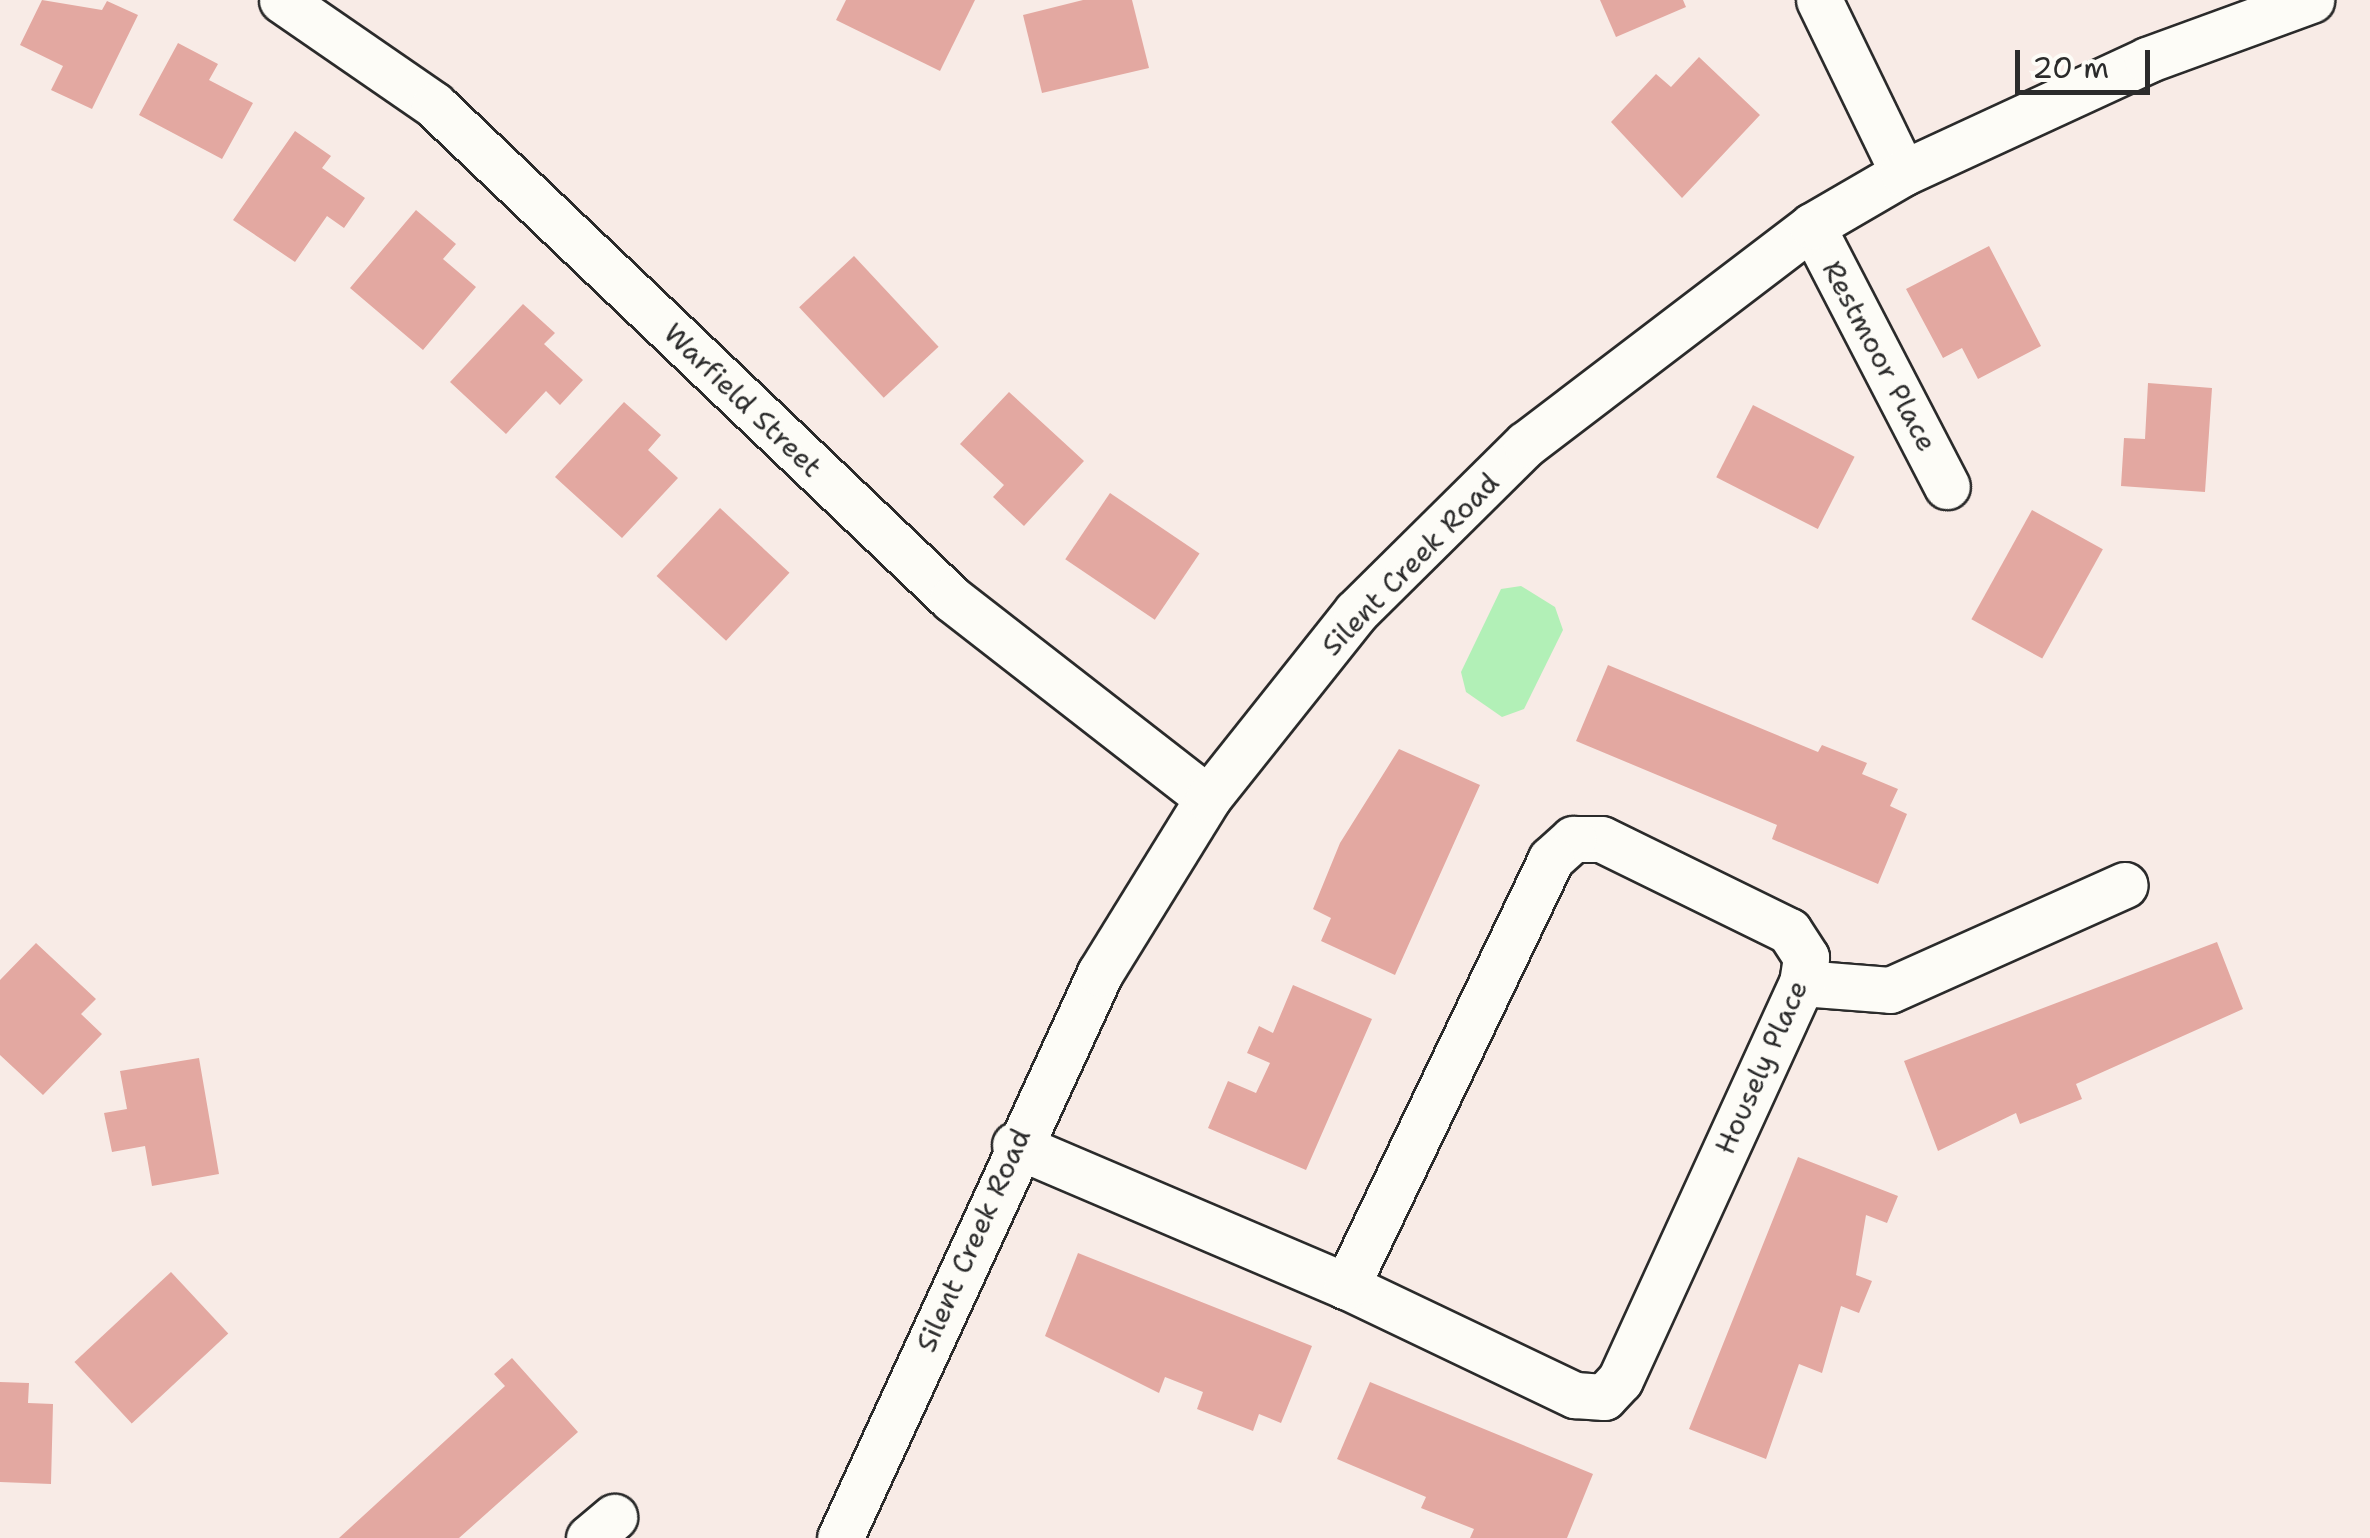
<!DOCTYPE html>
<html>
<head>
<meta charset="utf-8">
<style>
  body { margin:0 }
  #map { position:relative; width:2370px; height:1538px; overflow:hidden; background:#f8ebe6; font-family:"Shantell Sans",sans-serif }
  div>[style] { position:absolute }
  .green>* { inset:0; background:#b2f0b7 }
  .building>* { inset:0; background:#e3a8a1; transform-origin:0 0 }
  .roads { filter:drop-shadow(2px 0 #2b2b2b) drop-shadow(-2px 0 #2b2b2b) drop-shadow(0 2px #2b2b2b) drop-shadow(0 -2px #2b2b2b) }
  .minor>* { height:45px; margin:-22.5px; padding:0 22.5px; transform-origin:22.5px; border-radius:22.5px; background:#fdfcf7 }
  span { translate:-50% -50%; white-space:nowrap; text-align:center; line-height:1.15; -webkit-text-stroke:8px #fdfcf7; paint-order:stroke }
  .street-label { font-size:28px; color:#2b2b2b }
  .scale { position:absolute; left:2015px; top:50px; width:135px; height:45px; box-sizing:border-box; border:5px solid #2b2b2b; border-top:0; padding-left:12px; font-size:30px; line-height:35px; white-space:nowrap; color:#2b2b2b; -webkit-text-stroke:8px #fdfcf7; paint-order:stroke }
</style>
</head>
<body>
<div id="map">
  <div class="green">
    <i style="clip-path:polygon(1521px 586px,1555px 607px,1563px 630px,1524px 709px,1502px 717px,1466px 692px,1461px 672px,1501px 589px)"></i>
  </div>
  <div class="building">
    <i style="clip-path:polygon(42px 0,102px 10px,107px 1px,138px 15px,92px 109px,51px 90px,63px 66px,20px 45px)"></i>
    <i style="clip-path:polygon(846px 0,975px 0,940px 71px,836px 20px)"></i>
    <i style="clip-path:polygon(1083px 0,1132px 0,1149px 68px,1042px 93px,1023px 15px)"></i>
    <i style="clip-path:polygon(1600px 0,1683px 0,1686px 7px,1616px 37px)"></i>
    <i style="clip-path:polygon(178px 43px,218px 64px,209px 80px,253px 103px,222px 159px,139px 115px)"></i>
    <i style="clip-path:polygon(1699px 57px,1760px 115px,1682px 198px,1611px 122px,1656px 74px,1671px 87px)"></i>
    <i style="clip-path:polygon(295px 131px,331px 156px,322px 168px,365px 198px,344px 228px,327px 216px,295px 262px,233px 220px)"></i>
    <i style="clip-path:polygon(416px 210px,456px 244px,443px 259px,476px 287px,423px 350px,350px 288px)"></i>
    <i style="clip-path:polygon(1989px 246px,2041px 346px,1978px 379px,1962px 348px,1943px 358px,1906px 289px)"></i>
    <i style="left:854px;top:256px;width:124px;height:75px;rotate:47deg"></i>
    <i style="clip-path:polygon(523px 304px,555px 333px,544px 344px,583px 380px,560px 405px,546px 391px,506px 434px,450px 382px)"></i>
    <i style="clip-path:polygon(2148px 383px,2212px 388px,2205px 492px,2121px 486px,2124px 438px,2145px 439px)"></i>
    <i style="clip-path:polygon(1009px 392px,1084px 461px,1024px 526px,993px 497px,1004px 485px,960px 444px)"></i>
    <i style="clip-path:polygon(624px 402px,661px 435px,648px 450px,678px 478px,622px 538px,555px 477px)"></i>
    <i style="left:1753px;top:405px;width:114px;height:81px;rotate:27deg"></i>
    <i style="left:1110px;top:493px;width:108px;height:80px;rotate:34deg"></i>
    <i style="left:720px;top:508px;width:95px;height:93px;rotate:43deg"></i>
    <i style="left:2032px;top:510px;width:81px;height:125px;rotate:29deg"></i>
    <i style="clip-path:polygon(1608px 665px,1818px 752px,1822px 745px,1867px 763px,1862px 774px,1898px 789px,1890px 806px,1907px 814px,1878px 884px,1772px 839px,1777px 825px,1576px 741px)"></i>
    <i style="clip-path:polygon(1399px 749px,1480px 785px,1395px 975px,1321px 941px,1331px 918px,1313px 909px,1340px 843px)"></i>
    <i style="clip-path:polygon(2217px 942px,2243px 1009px,2076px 1084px,2082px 1099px,2020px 1124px,2016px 1113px,1938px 1151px,1904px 1061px)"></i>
    <i style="clip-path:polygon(36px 943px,96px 999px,81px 1014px,102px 1034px,43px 1095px,0 1055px,0 980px)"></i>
    <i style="clip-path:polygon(1293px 985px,1372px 1019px,1306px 1170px,1208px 1128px,1228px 1081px,1256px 1093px,1270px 1063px,1247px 1053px,1259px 1026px,1273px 1033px)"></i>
    <i style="clip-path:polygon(199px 1058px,219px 1174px,152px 1186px,145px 1146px,112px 1152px,104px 1113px,127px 1109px,120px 1071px)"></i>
    <i style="clip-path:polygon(1798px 1157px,1898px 1196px,1887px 1223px,1866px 1215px,1856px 1275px,1872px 1281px,1859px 1313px,1841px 1306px,1822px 1373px,1799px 1364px,1766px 1459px,1689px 1429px)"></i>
    <i style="clip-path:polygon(1078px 1253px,1312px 1346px,1281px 1423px,1259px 1414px,1253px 1431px,1197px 1409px,1203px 1392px,1165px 1377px,1159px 1393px,1045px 1336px)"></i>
    <i style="left:171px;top:1272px;width:84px;height:132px;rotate:47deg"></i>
    <i style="clip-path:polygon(512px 1358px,578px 1432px,459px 1538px,339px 1538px,505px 1386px,494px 1374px)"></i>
    <i style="clip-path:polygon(0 1382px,29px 1383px,28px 1403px,53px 1404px,51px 1484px,0 1482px)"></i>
    <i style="clip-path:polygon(1370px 1382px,1593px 1474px,1567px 1538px,1470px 1538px,1474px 1529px,1421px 1508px,1426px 1497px,1337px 1459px)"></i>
  </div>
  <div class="roads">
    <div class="minor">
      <i style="left:282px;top:0;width:185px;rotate:34.6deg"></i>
      <i style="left:434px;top:105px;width:716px;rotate:43.64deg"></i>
      <i style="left:952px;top:599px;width:324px;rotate:37.9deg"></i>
      <i style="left:1819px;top:0;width:192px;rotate:64.1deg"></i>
      <i style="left:1812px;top:226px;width:293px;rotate:62.6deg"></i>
      <i style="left:1802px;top:983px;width:88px;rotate:4.5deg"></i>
      <i style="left:1890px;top:990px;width:257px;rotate:-24.1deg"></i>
      <i style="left:1015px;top:1145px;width:360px;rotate:23.1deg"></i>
      <i style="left:1346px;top:1286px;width:254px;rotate:25.5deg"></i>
      <i style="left:1575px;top:1395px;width:29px;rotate:4deg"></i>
      <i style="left:1604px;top:1397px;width:23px;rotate:-47deg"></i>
      <i style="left:1620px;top:1380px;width:437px;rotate:-65.4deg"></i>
      <i style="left:1802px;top:983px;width:26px;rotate:-81deg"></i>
      <i style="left:1806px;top:957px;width:31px;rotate:-123deg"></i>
      <i style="left:1789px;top:931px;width:209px;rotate:-153.9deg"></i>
      <i style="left:1601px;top:839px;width:28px;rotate:180deg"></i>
      <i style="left:1573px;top:839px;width:30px;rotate:138deg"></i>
      <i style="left:1551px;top:859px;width:474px;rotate:115.6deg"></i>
      <i style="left:589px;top:1538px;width:33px;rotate:-40deg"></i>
      <i style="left:840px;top:1538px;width:622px;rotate:-65.29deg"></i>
      <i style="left:1100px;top:973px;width:206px;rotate:-58.3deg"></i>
      <i style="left:1208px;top:798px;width:238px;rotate:-51.5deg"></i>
      <i style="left:1356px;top:612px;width:239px;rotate:-44.7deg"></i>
      <i style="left:1526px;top:444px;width:360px;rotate:-37.3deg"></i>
      <i style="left:1812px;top:226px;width:105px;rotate:-30.2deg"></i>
      <i style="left:1903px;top:173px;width:269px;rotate:-24.8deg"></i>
      <i style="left:2147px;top:60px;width:175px;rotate:-20.1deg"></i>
    </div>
  </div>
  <div class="street-label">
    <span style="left:1880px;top:356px;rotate:62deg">Restmoor Place</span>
    <span style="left:743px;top:400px;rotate:44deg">Warfield Street</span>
    <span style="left:1410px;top:564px;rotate:-46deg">Silent Creek Road</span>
    <span style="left:1761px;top:1067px;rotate:-66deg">Housely Place</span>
    <span style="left:973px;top:1240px;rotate:-66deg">Silent Creek Road</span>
  </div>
  <div class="scale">20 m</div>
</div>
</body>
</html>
